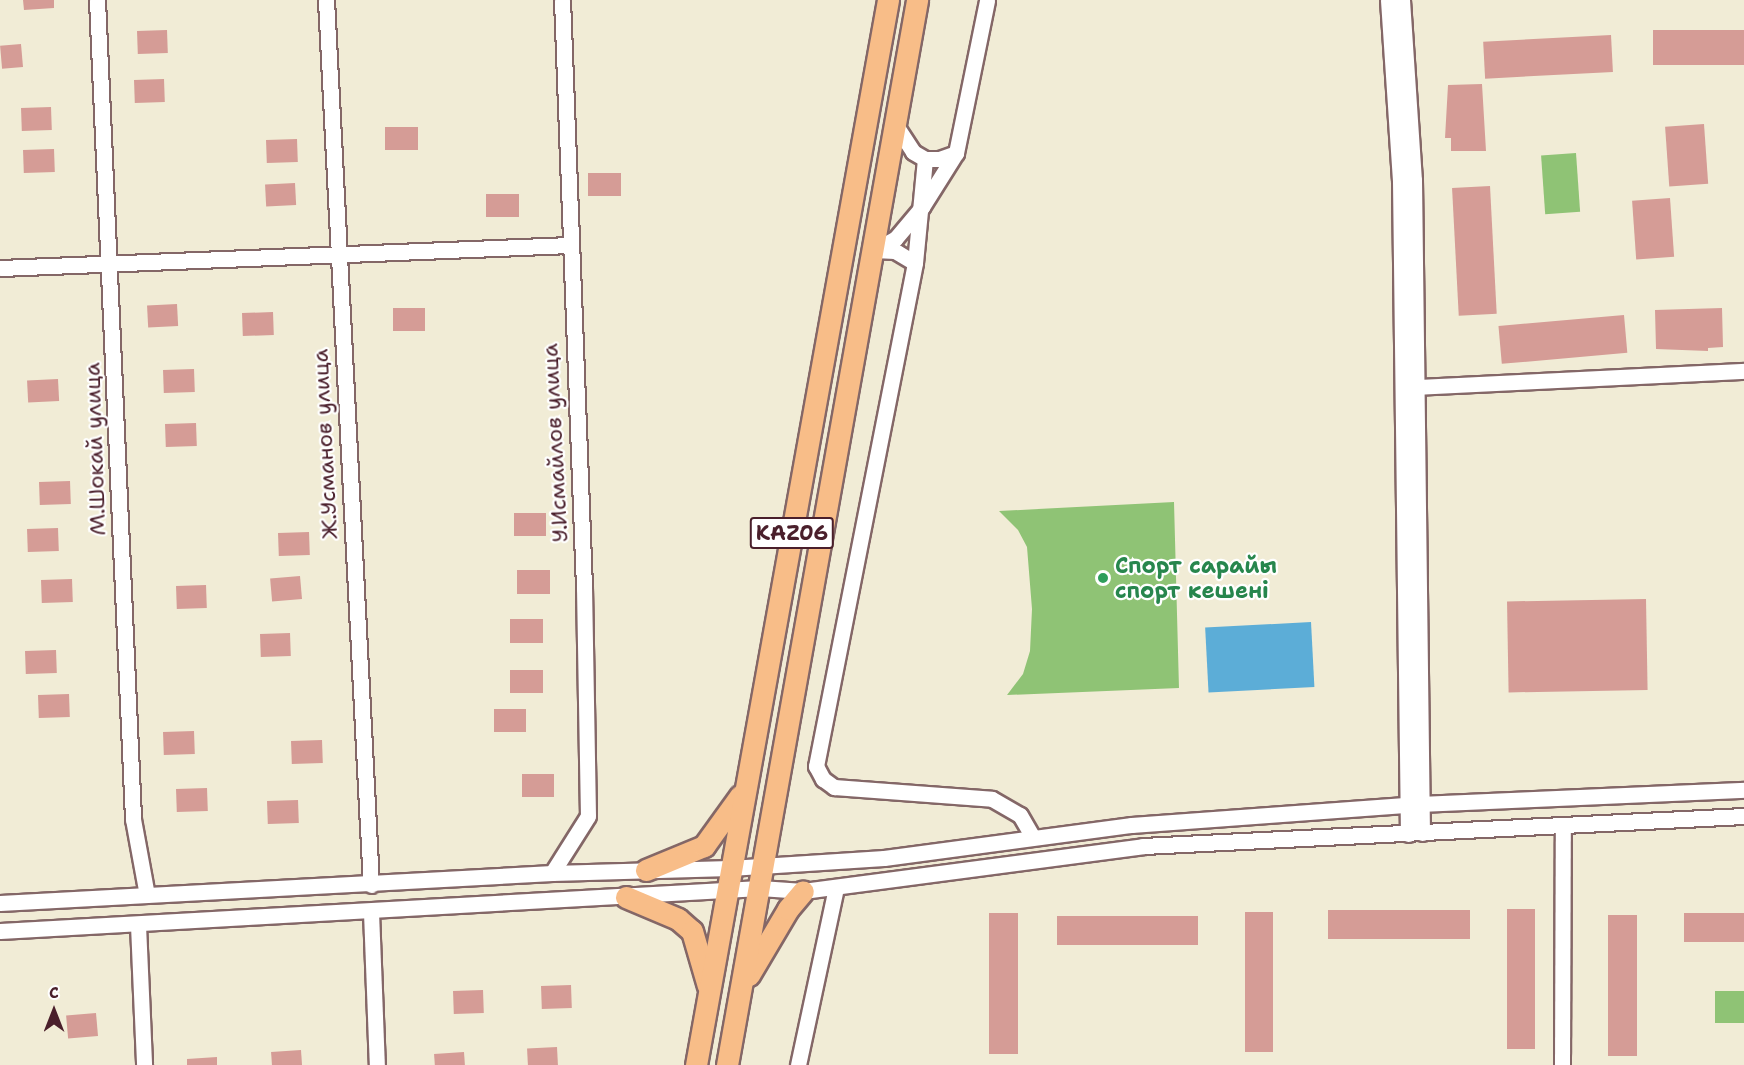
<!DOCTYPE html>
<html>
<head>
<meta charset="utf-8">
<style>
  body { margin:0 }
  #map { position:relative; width:1744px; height:1065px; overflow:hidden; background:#f1ecd6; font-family:"Shantell Sans",sans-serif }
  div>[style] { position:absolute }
  .green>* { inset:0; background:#8fc375; transform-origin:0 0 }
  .water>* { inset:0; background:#5cadd7; transform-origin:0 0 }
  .building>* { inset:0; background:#d59c96; transform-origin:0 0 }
  .roads { filter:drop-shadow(2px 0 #846767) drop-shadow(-2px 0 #846767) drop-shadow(0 2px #846767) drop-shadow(0 -2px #846767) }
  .minor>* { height:15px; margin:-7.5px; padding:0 7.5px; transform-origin:7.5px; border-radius:7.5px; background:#fff }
  .highway>* { height:21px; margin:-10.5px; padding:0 10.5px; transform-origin:10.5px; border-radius:10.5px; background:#f8bd88 }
  .dots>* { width:16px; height:16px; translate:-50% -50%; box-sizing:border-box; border:3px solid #fff; border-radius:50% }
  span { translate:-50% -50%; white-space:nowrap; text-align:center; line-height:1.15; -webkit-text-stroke:4.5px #fff; paint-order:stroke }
  .shield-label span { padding:2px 4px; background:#fff; border:2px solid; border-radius:4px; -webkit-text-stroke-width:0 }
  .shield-label { font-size:21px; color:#4a1f2b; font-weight:700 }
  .street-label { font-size:22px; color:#4a1f2b }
  .leisure-label { font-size:22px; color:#27864d; font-weight:700 }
  .left { translate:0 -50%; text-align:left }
  .north { position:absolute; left:24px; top:981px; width:60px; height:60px; -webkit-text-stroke:4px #fff; paint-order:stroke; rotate:0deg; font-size:16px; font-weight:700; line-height:24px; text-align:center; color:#4a1f2b }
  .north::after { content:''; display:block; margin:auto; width:21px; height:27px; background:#4a1f2b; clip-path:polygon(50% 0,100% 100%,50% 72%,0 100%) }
</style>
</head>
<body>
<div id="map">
  <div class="green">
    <i style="left:1576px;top:153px;width:59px;height:35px;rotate:86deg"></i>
    <i style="clip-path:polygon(1174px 502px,1179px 688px,1007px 695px,1023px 674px,1030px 651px,1032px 609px,1027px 547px,1018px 530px,999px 511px)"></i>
    <i style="left:1744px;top:991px;width:32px;height:29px;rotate:90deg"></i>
  </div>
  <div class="water">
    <i style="left:1311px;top:622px;width:65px;height:106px;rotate:87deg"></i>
  </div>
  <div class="building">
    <i style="clip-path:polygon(23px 0,54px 0,54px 8px,24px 10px)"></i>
    <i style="left:167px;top:30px;width:23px;height:30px;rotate:88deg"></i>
    <i style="left:1744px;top:30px;width:35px;height:91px;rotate:90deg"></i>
    <i style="left:1611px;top:35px;width:37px;height:128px;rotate:87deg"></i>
    <i style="left:21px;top:44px;width:23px;height:21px;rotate:85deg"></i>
    <i style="left:164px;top:79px;width:23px;height:30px;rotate:88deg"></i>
    <i style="clip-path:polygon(1482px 84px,1486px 151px,1451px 151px,1451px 138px,1445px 138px,1448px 85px)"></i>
    <i style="left:51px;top:107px;width:23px;height:30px;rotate:88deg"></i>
    <i style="left:1704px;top:124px;width:60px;height:39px;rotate:86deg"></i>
    <i style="left:385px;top:127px;width:33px;height:23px"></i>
    <i style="left:297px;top:139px;width:23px;height:31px;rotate:88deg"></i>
    <i style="left:54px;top:149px;width:23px;height:31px;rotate:88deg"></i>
    <i style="left:588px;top:173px;width:33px;height:23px"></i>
    <i style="left:295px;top:183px;width:22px;height:30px;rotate:87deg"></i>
    <i style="left:1490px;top:186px;width:128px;height:38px;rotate:87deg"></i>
    <i style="left:486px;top:194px;width:33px;height:23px"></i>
    <i style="left:1670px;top:198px;width:59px;height:38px;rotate:86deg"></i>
    <i style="left:177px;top:304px;width:22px;height:30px;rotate:87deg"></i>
    <i style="left:393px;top:308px;width:32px;height:23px"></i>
    <i style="clip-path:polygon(1722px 308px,1723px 347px,1708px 348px,1708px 351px,1656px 349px,1655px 310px)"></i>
    <i style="left:273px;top:312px;width:23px;height:31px;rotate:88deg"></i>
    <i style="left:1624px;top:315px;width:38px;height:126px;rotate:85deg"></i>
    <i style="left:194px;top:369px;width:23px;height:31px;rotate:88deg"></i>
    <i style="left:58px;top:379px;width:22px;height:31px;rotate:87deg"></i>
    <i style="left:196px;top:423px;width:23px;height:31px;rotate:88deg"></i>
    <i style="left:70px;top:481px;width:23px;height:31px;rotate:88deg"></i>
    <i style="left:514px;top:513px;width:32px;height:23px"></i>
    <i style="left:58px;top:528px;width:23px;height:31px;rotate:88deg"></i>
    <i style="left:309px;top:532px;width:23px;height:31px;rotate:88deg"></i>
    <i style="left:517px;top:570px;width:33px;height:24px"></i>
    <i style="left:300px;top:576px;width:23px;height:30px;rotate:85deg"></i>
    <i style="left:72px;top:579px;width:23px;height:31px;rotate:88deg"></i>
    <i style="left:206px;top:585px;width:23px;height:30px;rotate:88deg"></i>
    <i style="left:1646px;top:599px;width:91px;height:139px;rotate:89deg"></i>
    <i style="left:543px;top:619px;width:24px;height:33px;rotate:90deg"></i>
    <i style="left:290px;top:633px;width:23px;height:30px;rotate:88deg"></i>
    <i style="left:56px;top:650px;width:23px;height:31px;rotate:88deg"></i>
    <i style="left:510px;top:670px;width:33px;height:23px"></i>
    <i style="left:69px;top:694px;width:23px;height:31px;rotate:88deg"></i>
    <i style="left:494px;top:709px;width:32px;height:23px"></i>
    <i style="left:194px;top:731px;width:23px;height:31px;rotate:88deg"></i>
    <i style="left:322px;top:740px;width:23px;height:31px;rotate:88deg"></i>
    <i style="left:522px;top:774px;width:32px;height:23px"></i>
    <i style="left:207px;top:788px;width:23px;height:31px;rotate:88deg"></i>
    <i style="left:298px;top:800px;width:23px;height:31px;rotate:88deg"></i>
    <i style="left:1507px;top:909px;width:28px;height:140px"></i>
    <i style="left:1470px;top:910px;width:29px;height:142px;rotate:90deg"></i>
    <i style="left:1245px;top:912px;width:28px;height:140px"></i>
    <i style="left:989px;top:913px;width:29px;height:141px"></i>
    <i style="left:1744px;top:913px;width:29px;height:60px;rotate:90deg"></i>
    <i style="left:1608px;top:915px;width:29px;height:141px"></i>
    <i style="left:1057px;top:916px;width:141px;height:29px"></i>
    <i style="left:571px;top:985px;width:23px;height:30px;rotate:88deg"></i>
    <i style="left:483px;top:990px;width:23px;height:30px;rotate:88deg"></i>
    <i style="left:96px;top:1013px;width:23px;height:30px;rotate:85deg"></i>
    <i style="left:557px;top:1047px;width:18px;height:30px;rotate:87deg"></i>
    <i style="left:301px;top:1050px;width:15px;height:30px;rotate:86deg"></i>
    <i style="left:464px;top:1052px;width:13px;height:30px;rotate:86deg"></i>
    <i style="clip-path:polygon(217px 1057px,217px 1065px,187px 1065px,187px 1059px)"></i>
  </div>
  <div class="roads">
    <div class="minor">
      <i style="left:97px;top:0;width:820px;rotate:87.48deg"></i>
      <i style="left:133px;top:819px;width:77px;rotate:79.6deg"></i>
      <i style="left:326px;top:0;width:886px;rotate:87.09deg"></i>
      <i style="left:1388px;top:0;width:181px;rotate:86.2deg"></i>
      <i style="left:1400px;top:181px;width:653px;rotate:89.3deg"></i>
      <i style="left:1402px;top:0;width:180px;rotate:86.2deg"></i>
      <i style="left:1414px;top:180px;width:653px;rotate:89.3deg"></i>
      <i style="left:895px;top:124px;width:33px;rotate:57deg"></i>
      <i style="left:913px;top:152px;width:14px;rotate:30deg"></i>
      <i style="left:925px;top:159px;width:14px"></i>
      <i style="left:939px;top:159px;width:18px;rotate:-19deg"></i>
      <i style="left:925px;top:159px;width:104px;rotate:95.5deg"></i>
      <i style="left:915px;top:263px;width:513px;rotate:101.13deg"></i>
      <i style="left:816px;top:766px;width:15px;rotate:62deg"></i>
      <i style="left:823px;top:779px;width:14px;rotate:36deg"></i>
      <i style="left:834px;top:787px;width:158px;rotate:4.3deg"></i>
      <i style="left:992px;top:799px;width:32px;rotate:30deg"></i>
      <i style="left:1020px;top:815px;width:24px;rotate:60deg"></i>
      <i style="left:874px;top:250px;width:24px;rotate:-28deg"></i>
      <i style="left:895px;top:239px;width:42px;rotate:-49.8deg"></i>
      <i style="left:922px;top:207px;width:64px;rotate:-57.8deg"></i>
      <i style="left:956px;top:153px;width:156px;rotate:-78.5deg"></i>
      <i style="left:874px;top:250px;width:21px;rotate:3deg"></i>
      <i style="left:895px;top:251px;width:23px;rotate:31deg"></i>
      <i style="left:0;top:268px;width:569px;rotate:-2.31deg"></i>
      <i style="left:1416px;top:387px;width:328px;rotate:-2.8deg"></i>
      <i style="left:552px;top:873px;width:67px;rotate:-57.7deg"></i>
      <i style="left:588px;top:816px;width:228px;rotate:-91deg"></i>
      <i style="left:584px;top:588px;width:588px;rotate:-92.14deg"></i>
      <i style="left:0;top:903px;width:553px;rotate:-3.11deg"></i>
      <i style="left:552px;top:873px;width:178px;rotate:-1.6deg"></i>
      <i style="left:730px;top:868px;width:154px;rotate:-3.7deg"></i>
      <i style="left:884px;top:858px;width:250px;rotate:-7.6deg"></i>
      <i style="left:1132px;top:825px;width:290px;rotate:-4.2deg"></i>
      <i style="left:1421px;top:804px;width:323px;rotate:-2.5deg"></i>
      <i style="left:371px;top:912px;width:153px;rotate:87.8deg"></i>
      <i style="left:138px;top:925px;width:140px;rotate:87.5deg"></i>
      <i style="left:0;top:931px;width:761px;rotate:-3.24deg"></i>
      <i style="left:760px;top:888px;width:43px;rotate:4deg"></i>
      <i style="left:803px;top:891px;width:343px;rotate:-7.5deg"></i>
      <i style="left:1143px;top:846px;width:602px;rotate:-2.86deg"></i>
      <i style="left:798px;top:1065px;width:181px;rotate:-77.9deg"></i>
      <i style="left:1562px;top:1065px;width:238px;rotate:-89.8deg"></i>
    </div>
    <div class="highway">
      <i style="left:646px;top:870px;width:63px;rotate:-22.5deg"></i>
      <i style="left:704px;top:846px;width:62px;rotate:-54.2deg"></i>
      <i style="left:626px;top:897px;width:56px;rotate:22.9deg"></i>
      <i style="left:678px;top:919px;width:18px;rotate:41deg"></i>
      <i style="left:692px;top:931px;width:57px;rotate:73.8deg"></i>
      <i style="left:749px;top:975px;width:77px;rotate:-59.4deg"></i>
      <i style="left:788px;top:909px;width:23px;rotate:-50deg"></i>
      <i style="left:696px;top:1065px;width:1082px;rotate:-79.78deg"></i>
      <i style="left:727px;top:1065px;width:1082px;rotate:-79.88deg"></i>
    </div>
  </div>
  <div class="dots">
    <i style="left:1103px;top:578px;background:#2e9e5b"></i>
  </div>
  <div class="shield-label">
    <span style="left:792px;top:533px">KАZ06</span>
  </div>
  <div class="street-label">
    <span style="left:555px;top:443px;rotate:-93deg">У.Исмайлов улица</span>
    <span style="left:325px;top:444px;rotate:-93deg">Ж.Усманов улица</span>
    <span style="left:95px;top:449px;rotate:-92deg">М.Шокай улица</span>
  </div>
  <div class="leisure-label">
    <span class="left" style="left:1115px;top:578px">Спорт сарайы<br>спорт кешені</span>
  </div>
  <div class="north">С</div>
</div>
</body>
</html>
